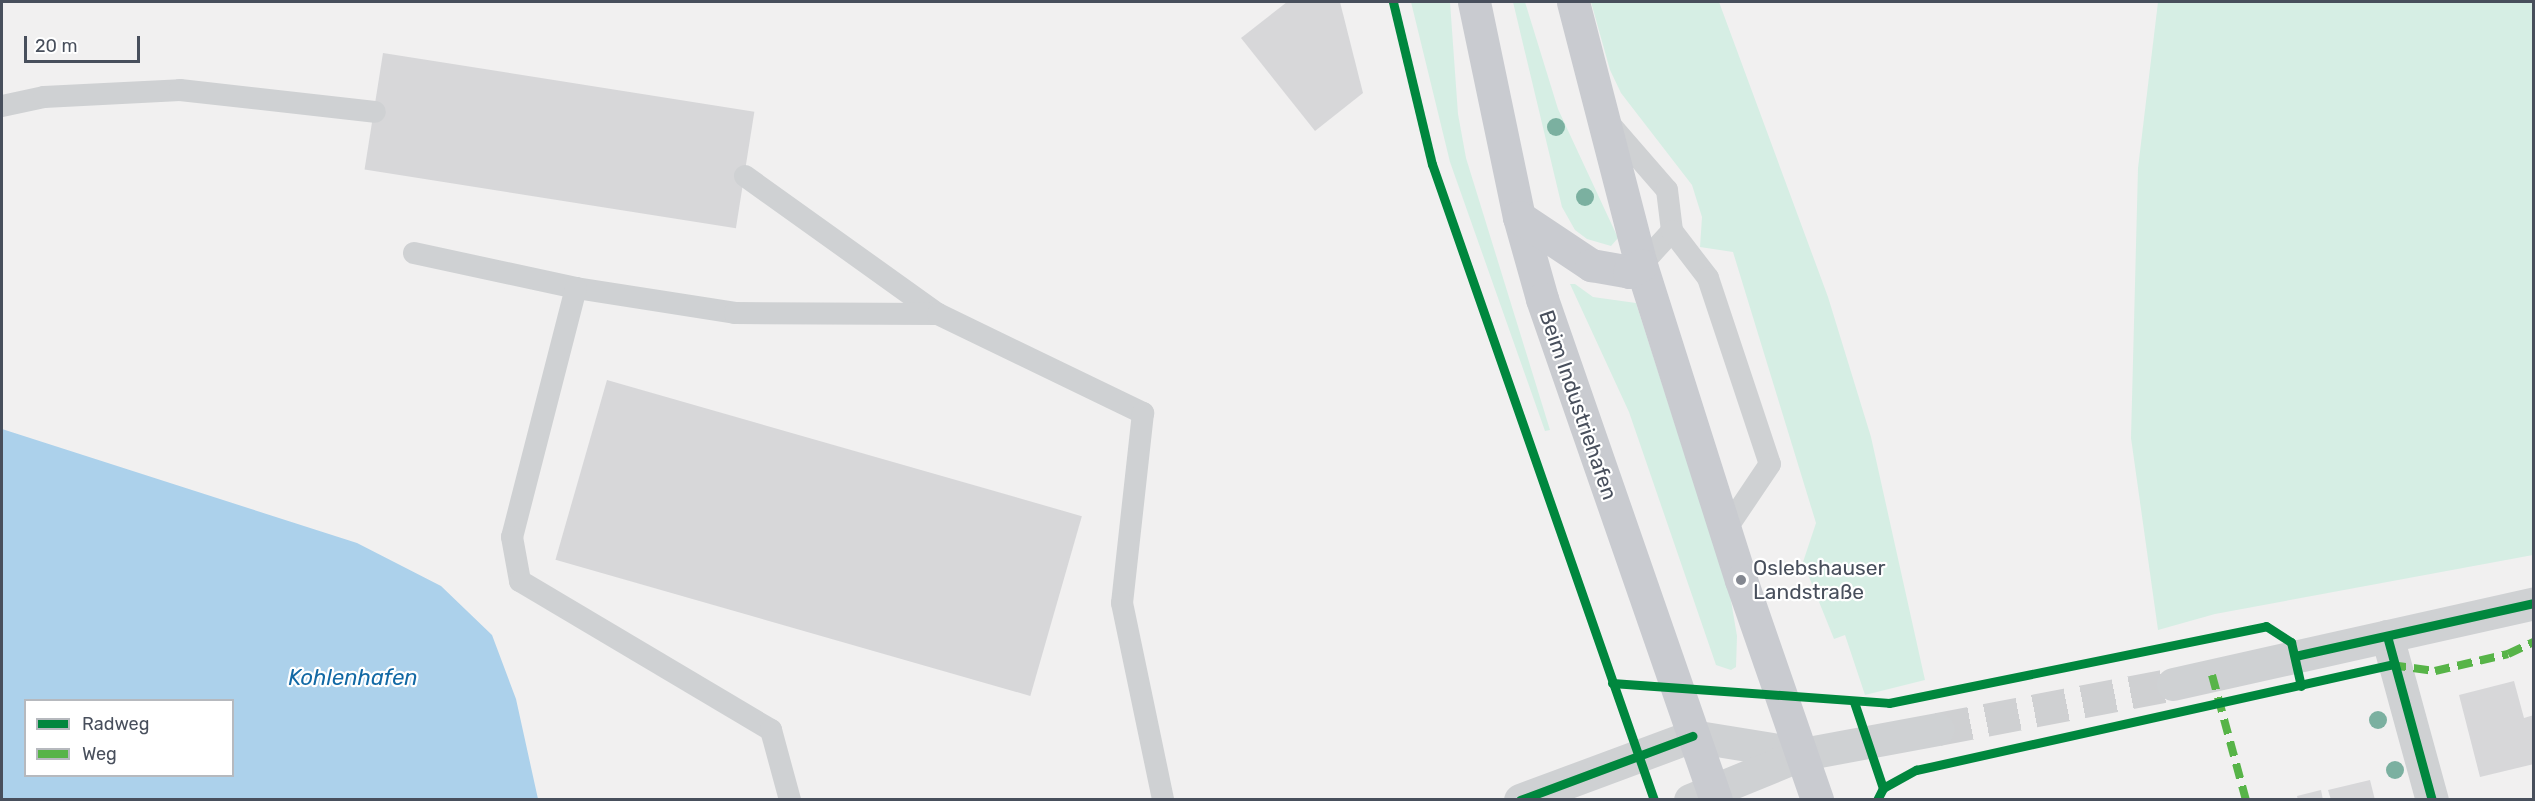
<!DOCTYPE html>
<html>
<head>
<meta charset="utf-8">
<style>
  body { margin:0 }
  #map { position:relative; width:2535px; height:801px; overflow:hidden; background:#f1f0f0; font-family:Rubik,sans-serif }
  div>[style] { position:absolute }
  .green>* { inset:0; background:#d6eee4 }
  .water>* { inset:0; background:#acd1eb }
  .building>* { inset:0; background:#d7d7d9; transform-origin:0 0 }
  .minor-tunnel>* { height:33px; margin-top:-16.5px; transform-origin:0; background:repeating-linear-gradient(90deg,#cfd0d2 0 33px,transparent 0 49px) }
  .service>* { height:22px; margin:-11px; padding:0 11px; transform-origin:11px; border-radius:11px; background:#cfd1d3 }
  .minor>* { height:33px; margin:-16.5px; padding:0 16.5px; transform-origin:16.5px; border-radius:16.5px; background:#cfd1d3 }
  .tertiary>* { height:33px; margin:-16.5px; padding:0 16.5px; transform-origin:16.5px; border-radius:16.5px; background:#cfd1d3 }
  .primary>* { height:33px; margin:-16.5px; padding:0 16.5px; transform-origin:16.5px; border-radius:16.5px; background:#c9cbd0 }
  .quiet>* { height:8px; margin-top:-4px; transform-origin:0; background:repeating-linear-gradient(90deg,#57b448 0 15px,transparent 0 23px) }
  .cycleway>* { height:9px; margin:-4.5px; padding:0 4.5px; transform-origin:4.5px; border-radius:4.5px; background:#00873e }
  .trees>* { width:18px; height:18px; margin:-9px; border-radius:50%; background:#7bb0a0 }
  .dots>* { width:16px; height:16px; translate:-50% -50%; box-sizing:border-box; border:3px solid #fff; border-radius:50% }
  span { translate:-50% -50%; white-space:nowrap; text-align:center; line-height:1.15; -webkit-text-stroke:4.5px #fff; paint-order:stroke }
  .street-label { font-size:21px; color:#484f5c }
  .poi-label { font-size:21px; color:#484f5c }
  .left { translate:0 -50%; text-align:left }
  .water-label { font-size:22px; color:#1269a5; font-style:italic }
  .frame { position:absolute; inset:0; border:3px solid #484f5c; pointer-events:none }
  .legend { position:absolute; left:24px; top:699px; width:210px; height:78px; box-sizing:border-box; background:#fff; border:2px solid #b6b9be; margin:0; padding:8px 10px; list-style:none; font-size:18px; color:#484f5c }
  .legend li { display:flex; align-items:center; gap:12px; height:30px }
  .legend b { width:30px; border:2px solid #b6b9be }
  .scale { position:absolute; left:24px; top:36px; width:116px; height:27px; box-sizing:border-box; border:3px solid #484f5c; border-top:0; padding-left:8px; font-size:18px; line-height:21px; white-space:nowrap; color:#484f5c; -webkit-text-stroke:4px #fff; paint-order:stroke }
</style>
</head>
<body>
<div id="map">
  <div class="green">
    <i style="clip-path:polygon(1411px 2px,1450px 2px,1458px 114px,1466px 158px,1550px 430px,1545px 431px,1450px 162px)"></i>
    <i style="clip-path:polygon(1513px 2px,1525px 2px,1558px 109px,1618px 238px,1611px 246px,1587px 239px,1575px 230px,1562px 207px)"></i>
    <i style="clip-path:polygon(1591px 2px,1719px 2px,1828px 297px,1871px 437px,1925px 680px,1865px 695px,1845px 635px,1834px 639px,1803px 562px,1816px 523px,1733px 252px,1700px 247px,1702px 217px,1692px 185px,1621px 93px,1610px 70px)"></i>
    <i style="clip-path:polygon(2158px 2px,2533px 2px,2533px 555px,2215px 614px,2158px 630px,2131px 438px,2138px 168px)"></i>
    <i style="clip-path:polygon(1570px 284px,1575px 284px,1593px 297px,1636px 303px,1730px 595px,1737px 636px,1736px 667px,1731px 670px,1716px 665px,1629px 412px)"></i>
  </div>
  <div class="water">
    <i style="clip-path:polygon(evenodd,2px 429px,357px 543px,441px 586px,492px 635px,516px 699px,538px 799px,2px 799px,2px 429px,26px 700px,232px 700px,232px 776px,26px 776px,26px 700px)"></i>
  </div>
  <div class="building">
    <i style="clip-path:polygon(1287px 2px,1340px 2px,1363px 93px,1315px 131px,1241px 38px)"></i>
    <i style="left:383px;top:53px;width:376px;height:118px;rotate:9deg"></i>
    <i style="left:607px;top:380px;width:494px;height:187px;rotate:16deg"></i>
    <i style="clip-path:polygon(2514px 681px,2524px 718px,2534px 715px,2534px 764px,2480px 777px,2459px 695px)"></i>
    <i style="clip-path:polygon(2370px 780px,2375px 800px,2331px 800px,2328px 790px)"></i>
    <i style="clip-path:polygon(2321px 790px,2323px 800px,2298px 800px,2297px 796px)"></i>
  </div>
  <div class="minor-tunnel">
    <i style="left:1938px;top:729px;width:239px;rotate:-10.8deg"></i>
  </div>
  <div class="service">
    <i style="left:2px;top:106px;width:43px;rotate:-12.1deg"></i>
    <i style="left:44px;top:97px;width:136px;rotate:-2.9deg"></i>
    <i style="left:180px;top:90px;width:196px;rotate:6.4deg"></i>
    <i style="left:1607px;top:121px;width:91px;rotate:49deg"></i>
    <i style="left:1667px;top:190px;width:41px;rotate:83deg"></i>
    <i style="left:1672px;top:231px;width:46px;rotate:132.4deg"></i>
    <i style="left:745px;top:176px;width:237px;rotate:35.6deg"></i>
    <i style="left:1672px;top:231px;width:59px;rotate:52.5deg"></i>
    <i style="left:1708px;top:278px;width:196px;rotate:71.6deg"></i>
    <i style="left:1770px;top:464px;width:81px;rotate:123.9deg"></i>
    <i style="left:414px;top:253px;width:166px;rotate:12.2deg"></i>
    <i style="left:576px;top:288px;width:161px;rotate:8.9deg"></i>
    <i style="left:735px;top:313px;width:203px;rotate:0.3deg"></i>
    <i style="left:938px;top:314px;width:228px;rotate:25.8deg"></i>
    <i style="left:1143px;top:413px;width:191px;rotate:96.3deg"></i>
    <i style="left:1122px;top:603px;width:201px;rotate:78.2deg"></i>
    <i style="left:576px;top:288px;width:257px;rotate:104.4deg"></i>
    <i style="left:512px;top:537px;width:45px;rotate:79.7deg"></i>
    <i style="left:520px;top:581px;width:292px;rotate:30.7deg"></i>
    <i style="left:771px;top:730px;width:73px;rotate:74.8deg"></i>
  </div>
  <div class="minor">
    <i style="left:2387px;top:636px;width:170px;rotate:74.7deg"></i>
    <i style="left:2173px;top:684px;width:370px;rotate:-12.6deg"></i>
    <i style="left:1803px;top:754px;width:137px;rotate:-10.5deg"></i>
  </div>
  <div class="tertiary">
    <i style="left:1520px;top:800px;width:184px;rotate:-20.4deg"></i>
    <i style="left:1692px;top:736px;width:112px;rotate:9.2deg"></i>
    <i style="left:1690px;top:800px;width:121px;rotate:-22.3deg"></i>
  </div>
  <div class="primary">
    <i style="left:1474px;top:2px;width:220px;rotate:78.2deg"></i>
    <i style="left:1519px;top:217px;width:85px;rotate:74.3deg"></i>
    <i style="left:1542px;top:299px;width:530px;rotate:70.85deg"></i>
    <i style="left:1573px;top:2px;width:272px;rotate:75.5deg"></i>
    <i style="left:1641px;top:265px;width:330px;rotate:72.4deg"></i>
    <i style="left:1741px;top:580px;width:233px;rotate:70.9deg"></i>
    <i style="left:1519px;top:217px;width:87px;rotate:33.7deg"></i>
    <i style="left:1591px;top:265px;width:39px;rotate:10deg"></i>
    <i style="left:1629px;top:272px;width:14px;rotate:-30deg"></i>
  </div>
  <div class="quiet">
    <i style="left:2391px;top:665px;width:44px;rotate:7.8deg"></i>
    <i style="left:2435px;top:671px;width:75px;rotate:-13.1deg"></i>
    <i style="left:2508px;top:654px;width:29px;rotate:-25deg"></i>
    <i style="left:2212px;top:675px;width:130px;rotate:74.8deg"></i>
  </div>
  <div class="cycleway">
    <i style="left:1393px;top:2px;width:167px;rotate:76.5deg"></i>
    <i style="left:1432px;top:164px;width:674px;rotate:70.76deg"></i>
    <i style="left:2387px;top:636px;width:170px;rotate:74.7deg"></i>
    <i style="left:2295px;top:656px;width:245px;rotate:-12.5deg"></i>
    <i style="left:1612px;top:683px;width:278px;rotate:4.1deg"></i>
    <i style="left:1889px;top:703px;width:385px;rotate:-11.5deg"></i>
    <i style="left:2266px;top:626px;width:30px;rotate:33deg"></i>
    <i style="left:2291px;top:642px;width:45px;rotate:77.2deg"></i>
    <i style="left:1854px;top:702px;width:91px;rotate:71.4deg"></i>
    <i style="left:1520px;top:800px;width:184px;rotate:-20.4deg"></i>
    <i style="left:1877px;top:800px;width:13px;rotate:-63deg"></i>
    <i style="left:1883px;top:788px;width:38px;rotate:-29deg"></i>
    <i style="left:1916px;top:770px;width:490px;rotate:-12.5deg"></i>
  </div>
  <div class="trees">
    <i style="left:1556px;top:127px"></i>
    <i style="left:1585px;top:197px"></i>
    <i style="left:2378px;top:720px"></i>
    <i style="left:2395px;top:770px"></i>
  </div>
  <div class="dots">
    <i style="left:1741px;top:580px;background:#838790"></i>
  </div>
  <div class="street-label">
    <span style="left:1578px;top:405px;rotate:71deg">Beim Industriehafen</span>
  </div>
  <div class="poi-label">
    <span class="left" style="left:1753px;top:580px">Oslebshauser<br>Landstraße</span>
  </div>
  <div class="water-label">
    <span style="left:353px;top:678px">Kohlenhafen</span>
  </div>
  <div class="frame"></div>
  <ul class="legend">
  <li><b style="height:8px;background:#00873e"></b>Radweg</li>
  <li><b style="height:8px;background:#57b448"></b>Weg</li>
  </ul>
  <div class="scale">20 m</div>
</div>
</body>
</html>
